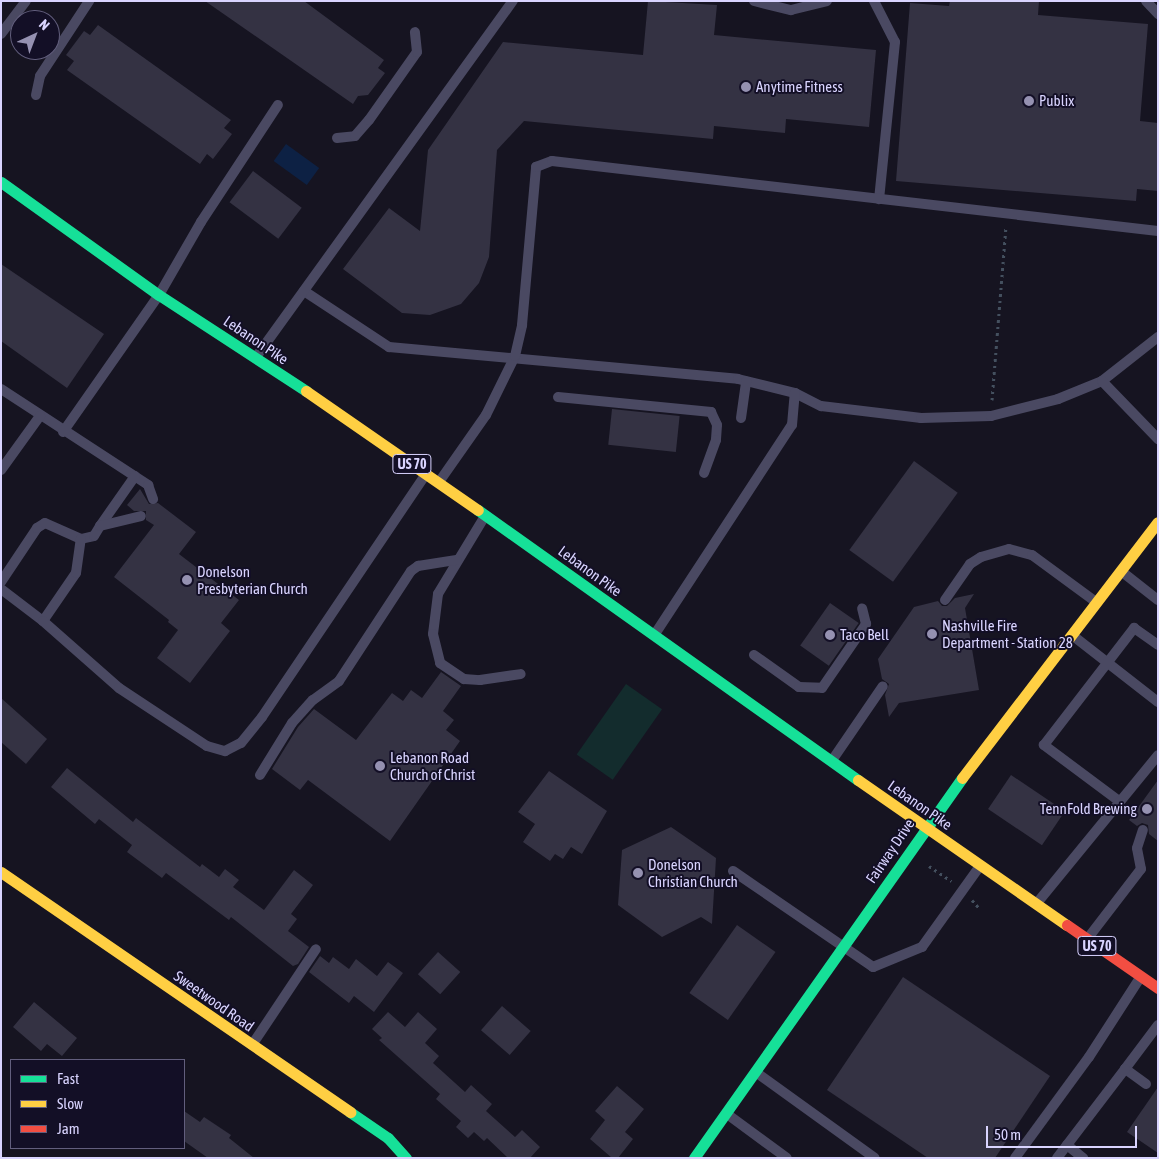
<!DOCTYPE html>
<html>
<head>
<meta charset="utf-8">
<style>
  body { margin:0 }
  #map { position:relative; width:1159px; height:1159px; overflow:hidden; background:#161421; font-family:"Asap Condensed",sans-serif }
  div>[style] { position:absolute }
  .green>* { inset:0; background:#132c2d; transform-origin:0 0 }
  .water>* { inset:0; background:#0d2144; transform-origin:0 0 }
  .building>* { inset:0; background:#343243; transform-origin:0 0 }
  .path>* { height:3px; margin-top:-1.5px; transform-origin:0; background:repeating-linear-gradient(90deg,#44505f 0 2.5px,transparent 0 6.5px) }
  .lane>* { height:10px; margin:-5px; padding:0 5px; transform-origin:5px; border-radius:5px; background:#4a4962 }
  .fast>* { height:11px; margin:-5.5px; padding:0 5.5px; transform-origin:5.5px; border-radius:5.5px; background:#16e098 }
  .slow>* { height:11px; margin:-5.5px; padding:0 5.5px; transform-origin:5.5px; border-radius:5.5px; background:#ffcf43 }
  .jam>* { height:11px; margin:-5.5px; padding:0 5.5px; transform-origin:5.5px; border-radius:5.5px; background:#f24e42 }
  .dots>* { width:14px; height:14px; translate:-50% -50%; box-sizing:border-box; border:2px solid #130f26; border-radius:50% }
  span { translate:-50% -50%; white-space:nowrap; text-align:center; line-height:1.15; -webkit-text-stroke:4px #130f26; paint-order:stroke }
  .shield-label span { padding:1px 4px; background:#130f26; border:1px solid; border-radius:4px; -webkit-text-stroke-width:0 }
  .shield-label { font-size:14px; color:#d9d4ff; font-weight:700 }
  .poi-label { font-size:15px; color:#d9d4ff }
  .left { translate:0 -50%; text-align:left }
  .right { translate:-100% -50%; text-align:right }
  .street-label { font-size:15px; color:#d9d4ff }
  .frame { position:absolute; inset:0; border:2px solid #d9d4ff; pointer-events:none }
  .legend { position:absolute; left:10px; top:1059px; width:175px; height:90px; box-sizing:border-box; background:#130f26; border:1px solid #625e7d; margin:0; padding:6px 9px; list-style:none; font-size:15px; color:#d9d4ff }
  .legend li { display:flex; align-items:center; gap:10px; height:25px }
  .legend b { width:25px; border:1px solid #625e7d }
  .north { position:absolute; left:10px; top:10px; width:50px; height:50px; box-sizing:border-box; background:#130f26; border:1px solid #625e7d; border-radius:50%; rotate:43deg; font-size:14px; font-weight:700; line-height:20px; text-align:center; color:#d9d4ff }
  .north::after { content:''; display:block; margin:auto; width:18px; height:22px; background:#9591b1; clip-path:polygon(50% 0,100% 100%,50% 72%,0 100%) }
  .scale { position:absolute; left:986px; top:1126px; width:151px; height:22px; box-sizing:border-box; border:2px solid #d9d4ff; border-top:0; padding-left:6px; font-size:15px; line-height:18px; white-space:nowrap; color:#d9d4ff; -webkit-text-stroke:4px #130f26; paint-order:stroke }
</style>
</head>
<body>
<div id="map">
  <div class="green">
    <i style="left:626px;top:684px;width:44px;height:86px;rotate:35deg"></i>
  </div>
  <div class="water">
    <i style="left:286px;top:144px;width:41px;height:21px;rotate:36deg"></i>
  </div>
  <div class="building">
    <i style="clip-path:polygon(205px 1px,304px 1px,384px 60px,378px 68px,385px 73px,368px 95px,358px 96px,353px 104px)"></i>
    <i style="clip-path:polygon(648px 1px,717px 5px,714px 35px,876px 50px,869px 127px,786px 119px,785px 133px,714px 126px,713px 139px,524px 121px,497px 150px,489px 257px,479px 283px,461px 304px,430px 315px,402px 313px,343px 269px,389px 208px,420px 231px,428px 150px,503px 42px,643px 55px)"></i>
    <i style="clip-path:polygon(950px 1px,1039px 1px,1038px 15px,1148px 24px,1140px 121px,1158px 123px,1158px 191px,1137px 189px,1136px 201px,896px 181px,910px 3px,949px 6px)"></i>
    <i style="clip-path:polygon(98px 25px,231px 120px,224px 128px,232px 134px,213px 159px,207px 154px,200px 164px,67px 70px,74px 61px,66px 55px,84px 31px,90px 35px)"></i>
    <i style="left:253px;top:171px;width:61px;height:39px;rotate:37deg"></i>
    <i style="clip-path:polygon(1px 264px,104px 334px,67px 388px,1px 341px)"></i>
    <i style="left:612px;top:409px;width:68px;height:36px;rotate:6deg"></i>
    <i style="left:914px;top:461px;width:54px;height:110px;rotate:36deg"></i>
    <i style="clip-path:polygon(140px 489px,149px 504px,158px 503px,196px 532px,179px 554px,239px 600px,221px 623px,230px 631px,190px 683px,157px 658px,178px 630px,168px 622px,169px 620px,114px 577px,154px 525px,146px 520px,146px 511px,134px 511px,127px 505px)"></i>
    <i style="clip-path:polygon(974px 594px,965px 608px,979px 690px,899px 703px,889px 717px,885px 695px,889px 684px,882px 679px,878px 659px,914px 607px,938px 601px,942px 606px,947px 606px,955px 598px)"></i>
    <i style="left:830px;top:603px;width:35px;height:52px;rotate:35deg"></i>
    <i style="clip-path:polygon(441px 672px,461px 686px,443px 711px,454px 720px,446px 730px,460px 741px,390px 841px,308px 780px,300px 790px,272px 769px,298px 727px,314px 709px,356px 740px,392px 693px,403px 701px,411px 690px,422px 698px)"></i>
    <i style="clip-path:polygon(1px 698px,47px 739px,26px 764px,1px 742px)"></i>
    <i style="clip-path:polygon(67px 768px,133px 822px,136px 818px,200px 867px,202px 864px,219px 877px,225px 869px,239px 880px,233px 887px,264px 910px,294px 870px,313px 885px,291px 914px,297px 919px,288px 931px,309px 947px,298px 964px,293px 966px,231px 917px,229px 920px,166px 873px,162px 878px,127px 852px,132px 845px,99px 819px,95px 824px,51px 787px)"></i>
    <i style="clip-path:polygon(549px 771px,607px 811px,582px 854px,571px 847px,563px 859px,555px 854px,550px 861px,523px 842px,535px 824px,518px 812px)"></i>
    <i style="left:1011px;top:775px;width:65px;height:41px;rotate:34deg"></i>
    <i style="clip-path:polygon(1158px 780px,1158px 841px,1149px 834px,1148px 825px,1142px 823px,1137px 826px,1129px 820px)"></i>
    <i style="clip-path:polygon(671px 827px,716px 858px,712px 924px,701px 917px,662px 937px,618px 905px,622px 850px)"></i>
    <i style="left:737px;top:925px;width:47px;height:83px;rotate:35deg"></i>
    <i style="left:438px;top:952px;width:30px;height:30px;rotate:42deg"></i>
    <i style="clip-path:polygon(320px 956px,329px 963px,333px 957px,349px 969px,356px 959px,377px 976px,388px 962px,403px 973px,374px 1012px,354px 996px,349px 1003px,309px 972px)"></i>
    <i style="clip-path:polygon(903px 977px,1050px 1076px,995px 1158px,928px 1158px,827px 1090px)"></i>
    <i style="clip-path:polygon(34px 1002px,77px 1038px,62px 1056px,47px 1044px,41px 1051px,13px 1027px)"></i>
    <i style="left:502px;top:1006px;width:38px;height:32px;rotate:41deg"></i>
    <i style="clip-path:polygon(388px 1012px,405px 1027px,418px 1012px,437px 1029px,425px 1043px,439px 1056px,433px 1063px,465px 1092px,471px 1085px,492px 1104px,486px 1111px,515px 1137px,522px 1130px,540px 1147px,530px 1158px,508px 1158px,487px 1138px,484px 1141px,474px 1132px,468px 1138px,456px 1127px,461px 1121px,436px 1099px,440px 1094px,379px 1040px,382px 1038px,372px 1029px)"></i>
    <i style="clip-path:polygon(617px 1086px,644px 1109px,625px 1132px,633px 1139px,618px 1158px,612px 1158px,590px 1139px,605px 1120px,595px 1111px)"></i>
    <i style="clip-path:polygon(1158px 1087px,1158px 1153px,1127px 1132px)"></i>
    <i style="clip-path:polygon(184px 1111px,200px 1122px,204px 1117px,231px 1135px,229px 1138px,254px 1158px,208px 1158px,184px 1141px)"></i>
  </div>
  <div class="path">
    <i style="left:992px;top:400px;width:174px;rotate:-85.4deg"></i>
    <i style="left:929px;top:866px;width:27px;rotate:34deg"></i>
    <i style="left:972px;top:900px;width:12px;rotate:48deg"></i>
  </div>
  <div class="lane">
    <i style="left:754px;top:1px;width:38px;rotate:14deg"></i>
    <i style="left:791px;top:10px;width:37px;rotate:-14deg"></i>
    <i style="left:874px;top:1px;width:46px;rotate:62.9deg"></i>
    <i style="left:895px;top:42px;width:158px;rotate:95.8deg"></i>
    <i style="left:1146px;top:1px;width:18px;rotate:47deg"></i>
    <i style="left:1px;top:34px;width:41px;rotate:-52.9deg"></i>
    <i style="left:36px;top:95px;width:19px;rotate:-78deg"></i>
    <i style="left:40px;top:76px;width:90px;rotate:-56.8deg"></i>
    <i style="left:337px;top:138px;width:18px;rotate:-6deg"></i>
    <i style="left:355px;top:136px;width:21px;rotate:-49deg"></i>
    <i style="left:369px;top:120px;width:83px;rotate:-54.8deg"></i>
    <i style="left:417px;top:52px;width:20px;rotate:-96deg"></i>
    <i style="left:304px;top:291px;width:102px;rotate:33.4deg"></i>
    <i style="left:389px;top:347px;width:350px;rotate:5.2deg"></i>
    <i style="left:738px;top:379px;width:59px;rotate:13.8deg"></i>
    <i style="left:795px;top:393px;width:29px;rotate:27deg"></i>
    <i style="left:821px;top:406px;width:101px;rotate:6.8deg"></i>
    <i style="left:921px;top:418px;width:70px;rotate:-1.6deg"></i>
    <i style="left:991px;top:416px;width:69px;rotate:-14.2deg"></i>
    <i style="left:1058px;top:399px;width:48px;rotate:-22.2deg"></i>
    <i style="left:1102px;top:381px;width:71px;rotate:-38.2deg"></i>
    <i style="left:256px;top:357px;width:439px;rotate:-54.2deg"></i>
    <i style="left:1102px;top:381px;width:81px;rotate:46deg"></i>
    <i style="left:1px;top:389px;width:176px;rotate:33.1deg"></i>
    <i style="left:148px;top:485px;width:15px;rotate:70deg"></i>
    <i style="left:558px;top:397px;width:154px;rotate:5.6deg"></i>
    <i style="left:711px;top:412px;width:14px;rotate:65deg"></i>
    <i style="left:717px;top:425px;width:15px;rotate:94deg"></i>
    <i style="left:716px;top:440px;width:35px;rotate:110deg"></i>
    <i style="left:741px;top:418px;width:37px;rotate:-82deg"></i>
    <i style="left:63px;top:432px;width:167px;rotate:-55deg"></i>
    <i style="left:159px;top:295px;width:84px;rotate:-60.1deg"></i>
    <i style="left:201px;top:222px;width:140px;rotate:-56.7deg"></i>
    <i style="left:1px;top:470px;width:67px;rotate:-54.2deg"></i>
    <i style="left:439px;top:482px;width:82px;rotate:-55deg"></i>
    <i style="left:486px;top:415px;width:66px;rotate:-63.8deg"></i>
    <i style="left:515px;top:356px;width:32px;rotate:-77deg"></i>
    <i style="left:522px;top:325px;width:159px;rotate:-84.9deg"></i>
    <i style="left:536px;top:167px;width:17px;rotate:-21deg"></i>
    <i style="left:552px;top:161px;width:610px;rotate:6.59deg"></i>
    <i style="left:485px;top:516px;width:91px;rotate:121.1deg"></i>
    <i style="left:438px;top:594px;width:40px;rotate:97.1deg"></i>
    <i style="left:433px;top:634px;width:30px;rotate:76deg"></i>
    <i style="left:440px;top:663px;width:29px;rotate:34deg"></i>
    <i style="left:464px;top:679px;width:16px;rotate:4deg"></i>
    <i style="left:480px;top:680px;width:41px;rotate:-8.3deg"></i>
    <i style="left:100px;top:526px;width:61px;rotate:-55deg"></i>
    <i style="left:1121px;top:571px;width:47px;rotate:38.1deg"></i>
    <i style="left:1px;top:582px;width:65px;rotate:-56.3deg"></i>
    <i style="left:37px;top:528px;width:9px;rotate:-32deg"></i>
    <i style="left:45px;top:523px;width:39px;rotate:24deg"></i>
    <i style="left:81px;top:539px;width:13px;rotate:-13deg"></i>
    <i style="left:94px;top:536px;width:12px;rotate:-59deg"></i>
    <i style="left:100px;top:526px;width:42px;rotate:-13.7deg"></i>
    <i style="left:1px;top:589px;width:53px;rotate:37.3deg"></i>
    <i style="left:43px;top:621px;width:58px;rotate:-55.5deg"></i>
    <i style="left:76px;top:573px;width:34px;rotate:-82deg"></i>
    <i style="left:945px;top:600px;width:44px;rotate:-55.2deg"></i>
    <i style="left:970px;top:564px;width:13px;rotate:-32deg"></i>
    <i style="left:981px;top:557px;width:29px;rotate:-16deg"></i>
    <i style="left:1009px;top:549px;width:24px;rotate:15deg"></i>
    <i style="left:1032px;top:555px;width:79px;rotate:36.3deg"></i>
    <i style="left:43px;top:621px;width:101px;rotate:41.4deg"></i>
    <i style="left:119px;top:688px;width:105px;rotate:33.4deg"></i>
    <i style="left:207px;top:746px;width:19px;rotate:16deg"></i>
    <i style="left:225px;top:751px;width:18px;rotate:-27deg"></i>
    <i style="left:241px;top:743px;width:33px;rotate:-51deg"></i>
    <i style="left:262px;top:717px;width:292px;rotate:-56deg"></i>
    <i style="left:655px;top:634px;width:250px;rotate:-56.8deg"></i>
    <i style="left:792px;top:425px;width:32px;rotate:-85deg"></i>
    <i style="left:1072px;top:635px;width:109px;rotate:37.9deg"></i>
    <i style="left:754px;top:655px;width:55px;rotate:35.4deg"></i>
    <i style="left:799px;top:687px;width:23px;rotate:2deg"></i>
    <i style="left:822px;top:688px;width:78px;rotate:-55.5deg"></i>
    <i style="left:866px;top:624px;width:16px;rotate:-104deg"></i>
    <i style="left:833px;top:759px;width:88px;rotate:-55.6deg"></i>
    <i style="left:260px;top:775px;width:61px;rotate:-58.4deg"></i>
    <i style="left:292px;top:723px;width:31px;rotate:-48deg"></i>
    <i style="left:313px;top:700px;width:32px;rotate:-36deg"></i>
    <i style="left:339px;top:681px;width:131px;rotate:-56.8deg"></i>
    <i style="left:411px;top:571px;width:9px;rotate:-36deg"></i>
    <i style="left:418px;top:566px;width:39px;rotate:-9deg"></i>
    <i style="left:1119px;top:801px;width:94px;rotate:-143.3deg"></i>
    <i style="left:1044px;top:745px;width:148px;rotate:-52.4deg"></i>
    <i style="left:1134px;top:628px;width:29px;rotate:35deg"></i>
    <i style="left:733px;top:871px;width:170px;rotate:34.4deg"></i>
    <i style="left:873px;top:967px;width:53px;rotate:-22.2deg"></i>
    <i style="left:922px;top:947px;width:100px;rotate:-54.4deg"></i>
    <i style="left:1037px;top:903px;width:191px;rotate:-50.7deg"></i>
    <i style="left:1088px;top:938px;width:87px;rotate:-52.5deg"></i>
    <i style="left:1141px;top:869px;width:21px;rotate:-101deg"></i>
    <i style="left:1137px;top:848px;width:19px;rotate:-72deg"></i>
    <i style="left:252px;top:1045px;width:115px;rotate:-56.3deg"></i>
    <i style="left:757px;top:1073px;width:145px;rotate:35.8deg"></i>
    <i style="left:1146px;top:1084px;width:26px;rotate:-144deg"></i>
    <i style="left:1125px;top:1069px;width:55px;rotate:-53.1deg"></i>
    <i style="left:727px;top:1114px;width:74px;rotate:36.3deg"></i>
    <i style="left:1067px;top:1145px;width:21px;rotate:39deg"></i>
    <i style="left:1015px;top:1158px;width:125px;rotate:-53.8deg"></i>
    <i style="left:1089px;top:1057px;width:94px;rotate:-57.2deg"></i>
    <i style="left:1057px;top:1158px;width:112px;rotate:-52.6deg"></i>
  </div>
  <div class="fast">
    <i style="left:1px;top:182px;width:194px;rotate:35.6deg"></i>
    <i style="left:159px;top:295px;width:176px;rotate:33.1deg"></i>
    <i style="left:478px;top:510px;width:466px;rotate:35.4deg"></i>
    <i style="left:350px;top:1112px;width:46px;rotate:34.4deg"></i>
    <i style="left:388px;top:1138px;width:27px;rotate:48deg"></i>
    <i style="left:694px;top:1158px;width:465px;rotate:-54.8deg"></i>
  </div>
  <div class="slow">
    <i style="left:306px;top:391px;width:209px;rotate:34.7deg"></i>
    <i style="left:962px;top:778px;width:322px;rotate:-52.6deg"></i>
    <i style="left:858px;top:780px;width:254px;rotate:34.8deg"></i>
    <i style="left:1px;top:872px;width:424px;rotate:34.5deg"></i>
  </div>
  <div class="jam">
    <i style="left:1067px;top:925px;width:111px;rotate:34.7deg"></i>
  </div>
  <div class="dots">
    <i style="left:746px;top:87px;background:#9591b1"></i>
    <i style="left:1029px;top:101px;background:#9591b1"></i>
    <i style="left:187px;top:580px;background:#9591b1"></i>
    <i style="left:932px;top:634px;background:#9591b1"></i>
    <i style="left:830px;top:635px;background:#9591b1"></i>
    <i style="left:380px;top:766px;background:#9591b1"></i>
    <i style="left:1147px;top:809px;background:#9591b1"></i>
    <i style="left:638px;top:873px;background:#9591b1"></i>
  </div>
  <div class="shield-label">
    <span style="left:412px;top:464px">US 70</span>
    <span style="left:1097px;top:946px">US 70</span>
  </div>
  <div class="poi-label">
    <span class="left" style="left:756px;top:87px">Anytime Fitness</span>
    <span class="left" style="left:1039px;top:101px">Publix</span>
    <span class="left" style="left:197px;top:580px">Donelson<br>Presbyterian Church</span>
    <span class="left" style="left:942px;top:634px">Nashville Fire<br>Department - Station 28</span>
    <span class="left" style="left:840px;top:635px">Taco Bell</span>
    <span class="left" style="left:390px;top:766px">Lebanon Road<br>Church of Christ</span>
    <span class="right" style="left:1137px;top:809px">TennFold Brewing</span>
    <span class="left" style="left:648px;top:873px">Donelson<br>Christian Church</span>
  </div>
  <div class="street-label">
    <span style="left:256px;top:340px;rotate:34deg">Lebanon Pike</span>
    <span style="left:590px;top:571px;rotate:36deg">Lebanon Pike</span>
    <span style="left:920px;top:805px;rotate:35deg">Lebanon Pike</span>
    <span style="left:890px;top:851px;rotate:-56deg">Fairway Drive</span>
    <span style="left:214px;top:1001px;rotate:35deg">Sweetwood Road</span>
  </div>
  <div class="frame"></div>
  <ul class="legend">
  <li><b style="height:6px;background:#16e098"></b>Fast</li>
  <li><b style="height:6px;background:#ffcf43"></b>Slow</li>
  <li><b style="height:6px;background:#f24e42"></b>Jam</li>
  </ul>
  <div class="north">N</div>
  <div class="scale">50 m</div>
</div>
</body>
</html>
